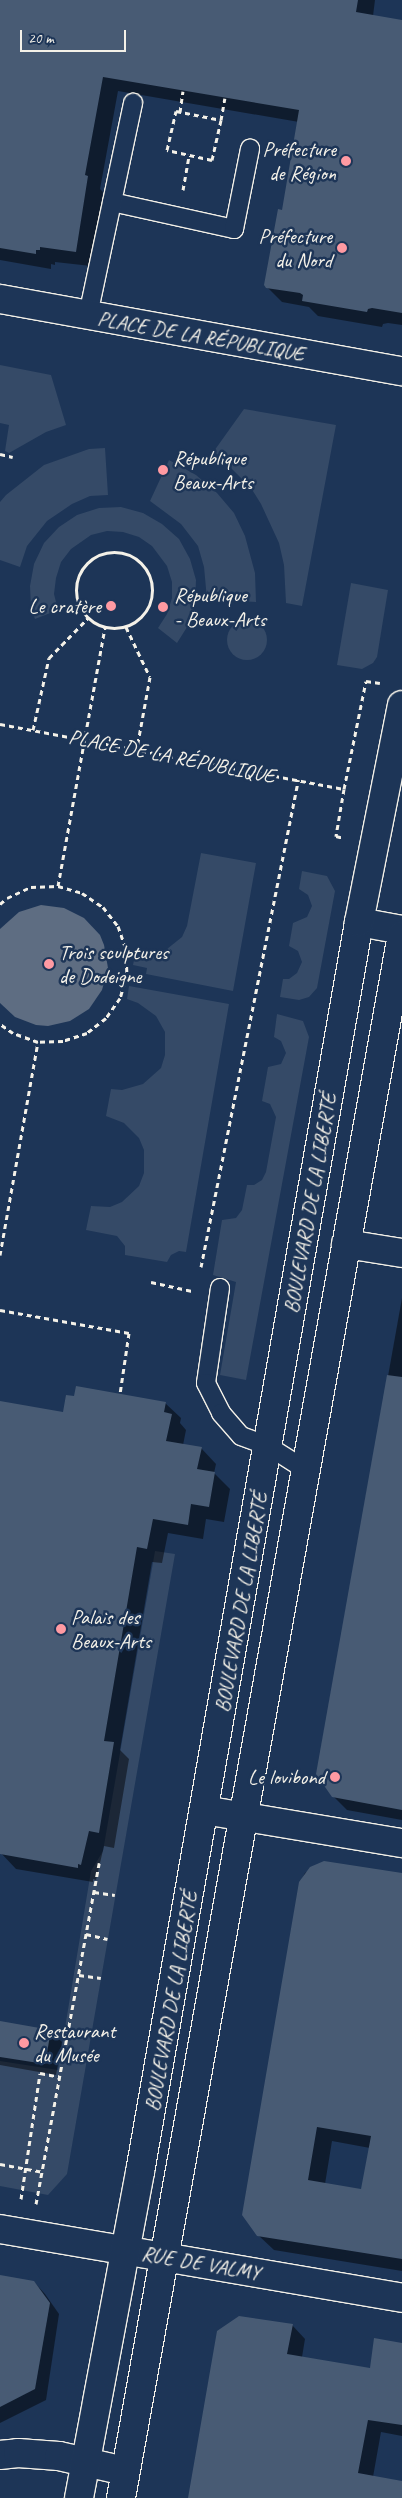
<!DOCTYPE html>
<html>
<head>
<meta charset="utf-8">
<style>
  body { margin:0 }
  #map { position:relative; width:402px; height:2498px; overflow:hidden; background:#1d3557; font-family:Caveat,sans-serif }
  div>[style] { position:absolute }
  .green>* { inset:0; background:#354a67 }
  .round { border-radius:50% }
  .water>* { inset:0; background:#5e6d82 }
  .shadow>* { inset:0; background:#0007 }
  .building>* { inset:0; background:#485b74 }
  .path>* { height:3px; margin-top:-1.5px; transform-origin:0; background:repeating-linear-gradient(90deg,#f4f1e8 0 5px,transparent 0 9px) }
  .path>.ring { margin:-1.5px; padding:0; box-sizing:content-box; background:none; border:3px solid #f4f1e8; border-radius:50% }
  .roads { filter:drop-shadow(1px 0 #f4f1e8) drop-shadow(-1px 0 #f4f1e8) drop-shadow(0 1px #f4f1e8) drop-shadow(0 -1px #f4f1e8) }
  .lane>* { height:18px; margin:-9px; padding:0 9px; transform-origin:9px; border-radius:9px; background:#1d3557 }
  .street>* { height:28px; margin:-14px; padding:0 14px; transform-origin:14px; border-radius:14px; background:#1d3557 }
  .secondary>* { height:28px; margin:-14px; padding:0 14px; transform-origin:14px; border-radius:14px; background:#1d3557 }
  .dots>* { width:14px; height:14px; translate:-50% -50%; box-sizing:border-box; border:2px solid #1d3557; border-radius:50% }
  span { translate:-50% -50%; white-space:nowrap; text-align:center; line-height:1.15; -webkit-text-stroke:5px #1d3557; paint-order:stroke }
  .poi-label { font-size:21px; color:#f4f1e8 }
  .right { translate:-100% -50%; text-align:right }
  .left { translate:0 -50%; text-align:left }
  .street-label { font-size:21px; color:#f4f1e8 }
  .scale { position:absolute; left:20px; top:30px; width:106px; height:22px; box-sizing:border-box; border:2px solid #f4f1e8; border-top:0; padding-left:6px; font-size:15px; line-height:18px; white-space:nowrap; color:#f4f1e8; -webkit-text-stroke:4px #1d3557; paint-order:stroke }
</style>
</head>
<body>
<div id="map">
  <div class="green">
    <i style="clip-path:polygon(0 365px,51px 375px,66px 425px,46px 432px,9px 453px,5px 451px,9px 425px,0 423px)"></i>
    <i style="clip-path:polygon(244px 409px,336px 425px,302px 606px,286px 603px,284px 565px,279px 543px,261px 504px,251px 488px,214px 451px)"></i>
    <i style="clip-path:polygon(105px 448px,108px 495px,90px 496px,72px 504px,47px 521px,27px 546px,20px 567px,0 560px,0 502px,6px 495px,44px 465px,89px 449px)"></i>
    <i style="clip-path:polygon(169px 460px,196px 475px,217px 493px,234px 513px,245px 536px,255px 573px,256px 602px,207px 599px,204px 567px,198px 546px,181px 524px,150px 501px)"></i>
    <i style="clip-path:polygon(121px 507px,143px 513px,162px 524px,179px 539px,190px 559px,196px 580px,195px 602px,189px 624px,177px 643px,158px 628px,167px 614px,172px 598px,172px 582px,167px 566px,152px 546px,139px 537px,123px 532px,107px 531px,91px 535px,71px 549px,61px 562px,56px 578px,54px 594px,58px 610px,35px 619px,31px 608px,30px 586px,34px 564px,44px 543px,59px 527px,77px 515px,99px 508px)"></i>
    <i style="clip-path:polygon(351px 583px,388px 590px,377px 657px,373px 663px,362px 669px,337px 665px)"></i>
    <i class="round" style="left:227px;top:620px;width:40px;height:40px"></i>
    <i style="clip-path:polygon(201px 853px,256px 863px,233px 991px,146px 974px,147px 968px,133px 965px,135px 955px,147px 956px,162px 953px,182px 937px,187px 926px)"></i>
    <i style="clip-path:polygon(302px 871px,327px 876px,335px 891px,317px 988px,309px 997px,299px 1000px,280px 997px,283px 979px,289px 979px,297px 973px,302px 962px,298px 951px,289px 946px,293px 923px,307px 917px,312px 906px,308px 895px,299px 889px)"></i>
    <i style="clip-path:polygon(129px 986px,229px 1004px,186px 1252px,179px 1251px,171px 1255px,167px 1262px,125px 1255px,125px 1246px,117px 1236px,86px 1230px,91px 1206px,110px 1207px,122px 1202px,139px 1186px,144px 1173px,144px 1150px,139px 1138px,124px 1123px,106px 1116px,111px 1089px,122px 1090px,143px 1084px,161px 1068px,165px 1055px,165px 1032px,156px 1016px,138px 1003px,127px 999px)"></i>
    <i style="clip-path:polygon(277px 1014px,303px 1021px,309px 1037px,246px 1380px,220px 1375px,236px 1282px,213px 1275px,222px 1220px,236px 1218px,242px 1210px,247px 1185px,254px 1185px,262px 1180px,266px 1172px,276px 1117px,270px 1104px,262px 1101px,268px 1067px,281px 1064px,286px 1053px,281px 1041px,274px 1037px)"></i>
    <i style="clip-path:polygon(155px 1551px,175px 1554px,67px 2174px,48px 2195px,0 2186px,0 2061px,58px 2070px,91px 1871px,103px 1851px)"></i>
  </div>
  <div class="water">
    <i style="clip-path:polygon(41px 905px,64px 908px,84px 918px,100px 935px,104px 945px,108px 968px,102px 990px,89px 1009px,70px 1021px,48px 1026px,36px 1025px,15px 1017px,0 1003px,0 929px,19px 912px)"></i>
  </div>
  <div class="shadow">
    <i style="clip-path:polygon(0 0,375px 0,373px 16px,402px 21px,402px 325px,388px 323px,383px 324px,382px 327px,318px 316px,309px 307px,282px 302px,265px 285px,283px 211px,299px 122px,118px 91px,100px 189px,103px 192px,91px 266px,55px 262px,55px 265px,51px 264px,51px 269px,0 260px)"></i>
    <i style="clip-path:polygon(402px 1298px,402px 1820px,347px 1810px,333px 1796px,321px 1751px)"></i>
    <i style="clip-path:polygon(0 1402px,64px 1413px,165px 1403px,181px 1418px,180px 1423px,186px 1430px,183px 1445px,201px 1448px,216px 1464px,214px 1473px,230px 1489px,224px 1522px,206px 1519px,203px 1539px,168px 1533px,162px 1563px,152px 1562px,120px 1750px,129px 1759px,114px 1848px,104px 1846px,96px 1880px,93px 1879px,93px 1882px,16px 1869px,0 1852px)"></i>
    <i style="clip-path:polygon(evenodd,319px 1864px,402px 1874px,402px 2271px,274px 2250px,258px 2235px,300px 1883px,305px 1873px,319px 1864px,332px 2141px,370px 2148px,362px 2190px,325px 2184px,332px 2141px)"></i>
    <i style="clip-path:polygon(0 2022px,50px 2031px,62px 2042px,56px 2075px,0 2065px)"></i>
    <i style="clip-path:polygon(0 2276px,34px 2282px,45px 2294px,59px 2314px,46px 2400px,0 2423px)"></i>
    <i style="clip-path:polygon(292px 2325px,305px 2339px,302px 2357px,371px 2370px,402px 2344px,402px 2436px,381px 2432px,373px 2477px,402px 2482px,402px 2498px,189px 2498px)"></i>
  </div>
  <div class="building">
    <i style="clip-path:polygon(0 0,358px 0,356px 12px,402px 20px,402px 313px,372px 308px,368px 309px,367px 312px,302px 301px,303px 295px,300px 293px,266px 288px,264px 285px,278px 209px,282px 210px,299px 110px,103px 77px,85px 175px,88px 176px,76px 252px,40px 247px,40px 250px,36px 250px,36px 254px,0 248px)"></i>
    <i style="clip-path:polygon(387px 1375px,402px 1377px,402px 1810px,332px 1797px,316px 1774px)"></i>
    <i style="clip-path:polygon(76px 1386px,166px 1402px,164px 1412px,172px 1414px,166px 1441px,202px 1447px,197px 1469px,215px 1472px,209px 1507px,191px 1504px,188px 1525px,153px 1519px,147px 1549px,137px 1547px,104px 1741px,114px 1742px,99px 1833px,89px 1831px,81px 1865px,78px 1864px,78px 1868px,0 1854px,0 1401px,63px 1412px,66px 1395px,74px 1396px)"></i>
    <i style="clip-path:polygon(evenodd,324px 1861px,402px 1873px,402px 2259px,257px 2236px,242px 2215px,299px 1882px,310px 1867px,324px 1861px,317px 2127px,371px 2136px,361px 2189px,308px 2180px,317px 2127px)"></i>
    <i style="clip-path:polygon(0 2021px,51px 2030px,45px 2064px,0 2057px)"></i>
    <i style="clip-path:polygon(0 2275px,34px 2281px,50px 2303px,35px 2389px,0 2407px)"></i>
    <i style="clip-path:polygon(239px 2316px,293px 2324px,287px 2354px,370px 2368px,374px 2338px,402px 2343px,402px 2425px,368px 2420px,358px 2473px,402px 2481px,402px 2498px,188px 2498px,217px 2331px)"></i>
  </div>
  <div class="path">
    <i style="left:176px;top:111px;width:46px;rotate:11.3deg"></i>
    <i style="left:221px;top:120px;width:41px;rotate:102.7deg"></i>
    <i style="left:212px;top:160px;width:46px;rotate:-167.5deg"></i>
    <i style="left:167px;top:150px;width:40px;rotate:-77deg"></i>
    <i style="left:180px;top:112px;width:21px;rotate:-82deg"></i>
    <i style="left:221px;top:120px;width:22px;rotate:-80deg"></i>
    <i style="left:183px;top:190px;width:36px;rotate:-80deg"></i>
    <i style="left:0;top:454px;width:13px;rotate:13deg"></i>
    <i class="ring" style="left:76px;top:552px;width:73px;height:73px"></i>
    <i style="left:126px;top:627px;width:55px;rotate:64.4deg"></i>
    <i style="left:150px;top:677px;width:72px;rotate:100.4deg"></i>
    <i style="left:0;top:724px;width:350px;rotate:10.7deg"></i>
    <i style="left:344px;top:789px;width:110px;rotate:-78.5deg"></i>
    <i style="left:366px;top:681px;width:14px;rotate:8deg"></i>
    <i style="left:33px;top:730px;width:74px;rotate:-77.5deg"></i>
    <i style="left:49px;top:658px;width:56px;rotate:-45.7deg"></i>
    <i style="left:344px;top:789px;width:48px;rotate:99.7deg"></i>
    <i style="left:336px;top:836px;width:8px;rotate:14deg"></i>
    <i style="left:58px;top:886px;width:263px;rotate:-79.7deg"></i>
    <i style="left:0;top:904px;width:9px;rotate:-41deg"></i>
    <i style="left:7px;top:898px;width:26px;rotate:-25deg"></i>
    <i style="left:31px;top:887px;width:27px;rotate:-2deg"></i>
    <i style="left:58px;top:886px;width:25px;rotate:16deg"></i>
    <i style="left:82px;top:893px;width:25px;rotate:34deg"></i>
    <i style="left:103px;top:907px;width:24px;rotate:52deg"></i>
    <i style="left:118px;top:926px;width:24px;rotate:71deg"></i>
    <i style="left:126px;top:949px;width:25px;rotate:88deg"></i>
    <i style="left:127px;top:974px;width:25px;rotate:106deg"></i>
    <i style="left:120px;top:998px;width:24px;rotate:125deg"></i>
    <i style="left:106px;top:1018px;width:24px;rotate:142deg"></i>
    <i style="left:87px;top:1033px;width:25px;rotate:162deg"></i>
    <i style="left:63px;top:1041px;width:25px;rotate:178deg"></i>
    <i style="left:38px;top:1042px;width:27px;rotate:-160deg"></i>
    <i style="left:13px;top:1033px;width:16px;rotate:-145deg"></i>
    <i style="left:0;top:1255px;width:216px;rotate:-79.9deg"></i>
    <i style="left:201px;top:1267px;width:497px;rotate:-78.7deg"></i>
    <i style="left:151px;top:1282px;width:42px;rotate:12.4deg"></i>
    <i style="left:0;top:1310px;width:131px;rotate:10.1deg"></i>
    <i style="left:129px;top:1333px;width:62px;rotate:98.4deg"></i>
    <i style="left:94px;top:1892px;width:21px;rotate:8deg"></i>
    <i style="left:86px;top:1934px;width:22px;rotate:13deg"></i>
    <i style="left:79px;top:1975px;width:22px;rotate:8deg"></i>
    <i style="left:0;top:2164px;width:44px;rotate:10.5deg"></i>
    <i style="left:21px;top:2199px;width:127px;rotate:-81.4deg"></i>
    <i style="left:40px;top:2073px;width:21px;rotate:11deg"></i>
    <i style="left:36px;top:2204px;width:347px;rotate:-79.5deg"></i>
  </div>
  <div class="roads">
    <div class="lane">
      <i style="left:112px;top:202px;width:125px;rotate:12.5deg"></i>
      <i style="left:234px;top:229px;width:82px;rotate:-78.7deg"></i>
      <i style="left:88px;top:315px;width:217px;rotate:-78deg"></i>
      <i style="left:220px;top:1288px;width:96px;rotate:98.4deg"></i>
      <i style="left:206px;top:1383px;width:34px;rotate:63deg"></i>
      <i style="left:221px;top:1413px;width:30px;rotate:49deg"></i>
      <i style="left:241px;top:1436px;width:29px;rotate:20deg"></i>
      <i style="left:268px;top:1446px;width:45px;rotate:32.3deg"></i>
    </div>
    <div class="street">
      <i style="left:346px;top:1244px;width:57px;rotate:9.1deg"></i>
      <i style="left:204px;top:1810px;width:201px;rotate:9.5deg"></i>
      <i style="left:0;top:2455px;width:18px;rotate:-6deg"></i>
      <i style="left:18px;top:2453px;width:41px;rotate:4.2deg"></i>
      <i style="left:59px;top:2456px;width:68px;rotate:12.8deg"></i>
    </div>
    <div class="secondary">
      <i style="left:0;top:299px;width:408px;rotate:10.2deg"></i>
      <i style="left:359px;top:922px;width:44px;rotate:10.5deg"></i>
      <i style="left:0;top:2229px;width:408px;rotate:9.7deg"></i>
      <i style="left:79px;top:2498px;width:332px;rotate:-79.4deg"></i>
      <i style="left:140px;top:2172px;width:1269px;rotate:-80.06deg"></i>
      <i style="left:359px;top:922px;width:221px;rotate:-78.8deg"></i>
      <i style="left:121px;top:2498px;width:1588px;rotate:-79.81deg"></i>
    </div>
  </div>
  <div class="dots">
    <i style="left:346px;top:161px;background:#ff9aa2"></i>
    <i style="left:342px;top:248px;background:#ff9aa2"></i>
    <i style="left:163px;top:470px;background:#ff9aa2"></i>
    <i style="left:111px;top:606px;background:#ff9aa2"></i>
    <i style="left:163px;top:607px;background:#ff9aa2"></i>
    <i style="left:49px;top:964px;background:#ff9aa2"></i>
    <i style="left:61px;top:1629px;background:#ff9aa2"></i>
    <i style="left:335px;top:1777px;background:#ff9aa2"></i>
    <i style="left:24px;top:2043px;background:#ff9aa2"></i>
  </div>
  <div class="poi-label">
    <span class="right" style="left:336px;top:161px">Préfecture<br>de Région</span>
    <span class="right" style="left:332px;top:248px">Préfecture<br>du Nord</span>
    <span class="left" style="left:173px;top:470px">République<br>Beaux-Arts</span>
    <span class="left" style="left:174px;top:607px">République<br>- Beaux-Arts</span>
    <span class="right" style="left:101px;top:606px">Le cratère</span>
    <span class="left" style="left:59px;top:964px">Trois sculptures<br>de Dodeigne</span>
    <span class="left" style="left:71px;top:1629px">Palais des<br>Beaux-Arts</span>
    <span class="right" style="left:325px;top:1777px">Le lovibond</span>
    <span class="left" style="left:34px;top:2043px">Restaurant<br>du Musée</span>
  </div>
  <div class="street-label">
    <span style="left:201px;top:336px;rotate:10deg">PLACE DE LA RÉPUBLIQUE</span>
    <span style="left:172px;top:756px;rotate:11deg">PLACE DE LA RÉPUBLIQUE</span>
    <span style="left:310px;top:1203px;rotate:-80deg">BOULEVARD DE LA LIBERTÉ</span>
    <span style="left:241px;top:1602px;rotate:-80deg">BOULEVARD DE LA LIBERTÉ</span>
    <span style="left:171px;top:2001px;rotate:-80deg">BOULEVARD DE LA LIBERTÉ</span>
    <span style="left:201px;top:2263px;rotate:10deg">RUE DE VALMY</span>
  </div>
  <div class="scale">20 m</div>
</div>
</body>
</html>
